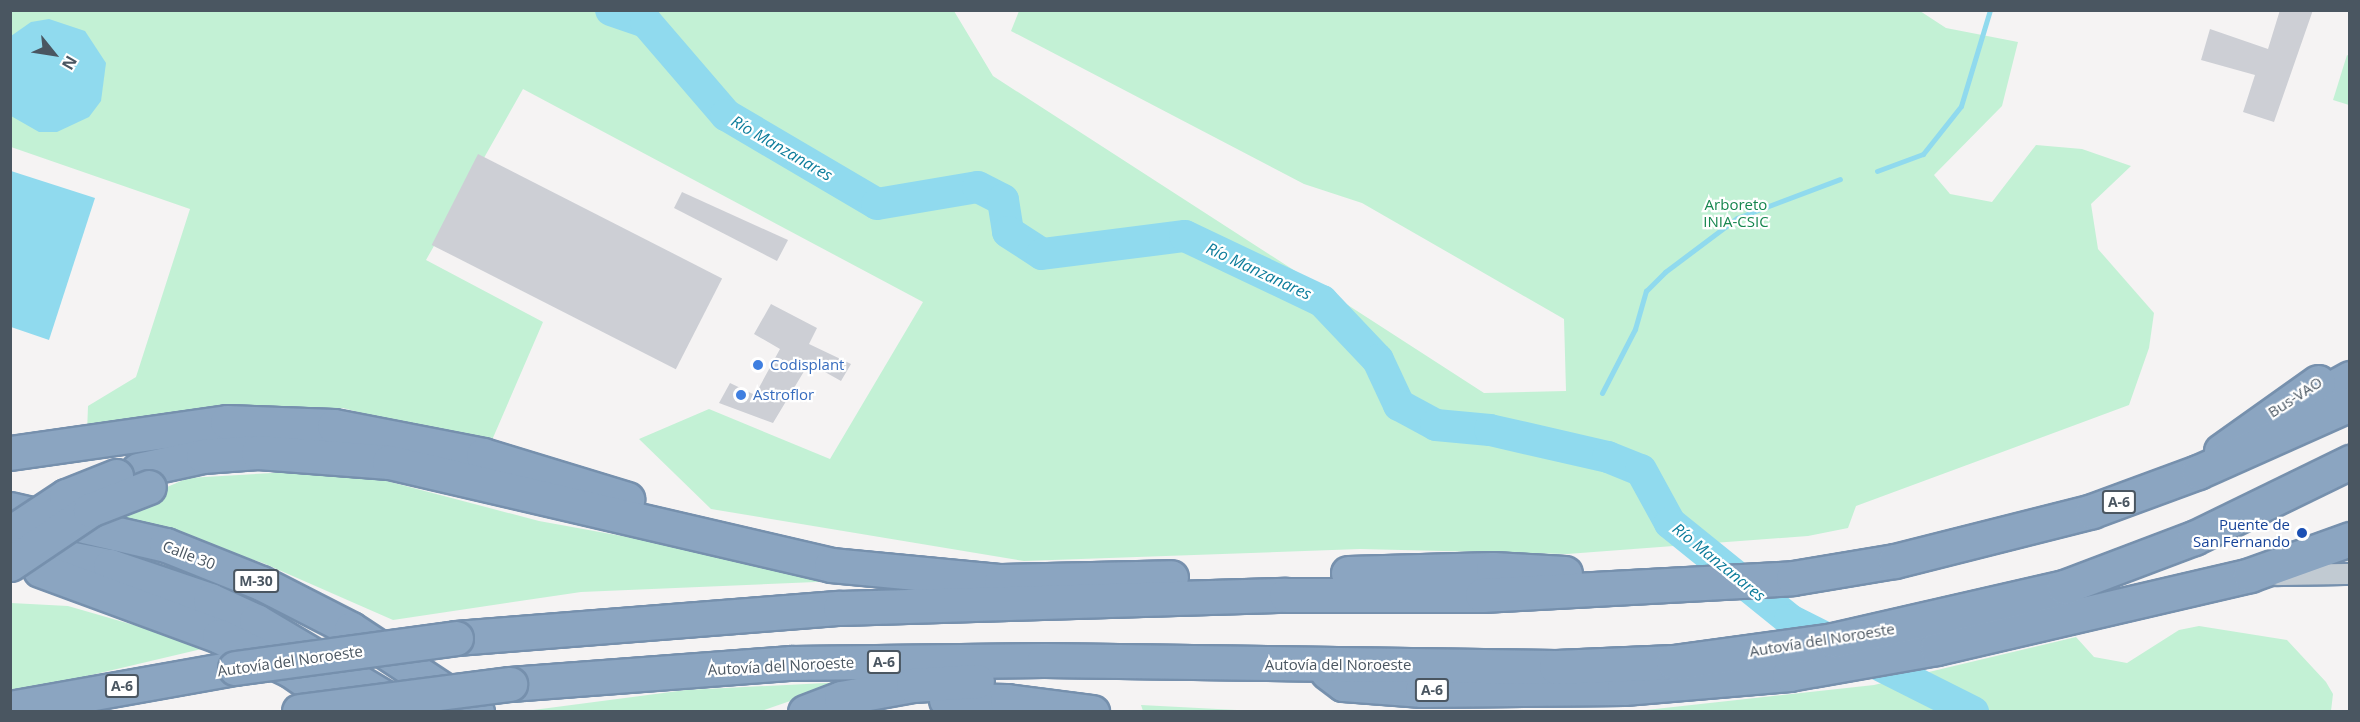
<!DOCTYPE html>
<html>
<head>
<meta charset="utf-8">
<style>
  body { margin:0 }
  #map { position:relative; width:2360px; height:722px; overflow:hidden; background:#f5f3f3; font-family:"Open Sans",sans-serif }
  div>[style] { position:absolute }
  .green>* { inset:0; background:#c3f1d5 }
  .water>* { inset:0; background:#90daee }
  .stream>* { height:5px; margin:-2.5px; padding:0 2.5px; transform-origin:2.5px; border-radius:2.5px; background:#90daee }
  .river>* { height:32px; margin:-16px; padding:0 16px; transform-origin:16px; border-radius:16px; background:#90daee }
  .building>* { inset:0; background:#cdcfd5; transform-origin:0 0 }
  .roads { filter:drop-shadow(2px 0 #7690ad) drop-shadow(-2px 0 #7690ad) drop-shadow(0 2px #7690ad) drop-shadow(0 -2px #7690ad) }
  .minor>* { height:20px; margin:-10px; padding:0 10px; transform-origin:10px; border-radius:10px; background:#c1cad2 }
  .motorway>* { height:33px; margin:-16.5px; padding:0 16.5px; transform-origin:16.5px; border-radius:16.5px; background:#8ba5c1 }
  .bridges { filter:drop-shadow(2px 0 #7690ad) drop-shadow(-2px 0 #7690ad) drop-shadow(0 2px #7690ad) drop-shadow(0 -2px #7690ad) }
  .motorway-bridge>* { height:33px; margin:-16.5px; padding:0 16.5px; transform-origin:16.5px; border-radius:16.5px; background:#8ba5c1 }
  .dots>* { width:16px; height:16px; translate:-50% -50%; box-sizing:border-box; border:3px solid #fff; border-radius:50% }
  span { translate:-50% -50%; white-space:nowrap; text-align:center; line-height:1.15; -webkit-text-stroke:4.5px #fff; paint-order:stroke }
  .shield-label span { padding:2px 4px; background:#fff; border:2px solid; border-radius:4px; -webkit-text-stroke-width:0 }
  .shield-label { font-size:14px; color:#4a5661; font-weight:700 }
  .park-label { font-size:15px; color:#17864f }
  .shop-label { font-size:15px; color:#366cbe }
  .left { translate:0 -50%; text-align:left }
  .street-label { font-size:15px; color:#4a5661 }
  .transit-label { font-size:15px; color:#164399 }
  .right { translate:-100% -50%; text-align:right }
  .water-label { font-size:16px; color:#0c7c9b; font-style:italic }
  .frame { position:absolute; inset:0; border:12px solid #4a5661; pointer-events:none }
  .north { position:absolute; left:24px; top:24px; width:60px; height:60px; -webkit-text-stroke:4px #fff; paint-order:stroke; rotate:120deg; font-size:16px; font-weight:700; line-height:24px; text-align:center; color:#4a5661 }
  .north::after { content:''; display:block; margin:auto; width:21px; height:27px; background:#4a5661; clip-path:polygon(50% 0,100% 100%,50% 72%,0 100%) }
</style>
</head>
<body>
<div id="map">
  <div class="green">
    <i style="clip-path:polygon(10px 11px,954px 11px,993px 76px,1484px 393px,1566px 391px,1564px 319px,1362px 203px,1304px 184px,1011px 31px,1019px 11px,1920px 11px,1946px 28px,2018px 42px,2002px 106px,1934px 175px,1950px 194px,1992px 202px,2036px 145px,2082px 149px,2131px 166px,2091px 204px,2098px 249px,2154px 313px,2149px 348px,2129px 405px,1856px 506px,1848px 528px,1808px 536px,1567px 554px,1360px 549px,1024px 561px,711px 509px,639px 439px,709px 409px,830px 459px,923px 302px,523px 89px,426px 260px,543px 322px,489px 447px,343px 408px,87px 433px,88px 406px,136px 377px,190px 209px,11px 147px)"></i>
    <i style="clip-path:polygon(2347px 55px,2349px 56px,2349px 105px,2333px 100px)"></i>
    <i style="clip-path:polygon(341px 469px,539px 521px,864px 580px,581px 592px,393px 620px,263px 563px,109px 512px,188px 478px)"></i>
    <i style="clip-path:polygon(11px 603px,68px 606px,210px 647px,11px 694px)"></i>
    <i style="clip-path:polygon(2199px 626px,2287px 640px,2326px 682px,2333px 694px,2331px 711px,1637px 711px,1874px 685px,2076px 637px,2094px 657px,2127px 663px,2179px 630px)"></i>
    <i style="clip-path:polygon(845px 682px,761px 711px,518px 712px,686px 690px)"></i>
    <i style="clip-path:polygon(1141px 705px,1256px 711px,1143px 711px)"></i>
  </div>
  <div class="water">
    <i style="clip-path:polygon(49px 19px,85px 31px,106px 63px,101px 101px,89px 117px,57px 132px,39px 132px,11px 116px,11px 36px,31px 22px)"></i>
    <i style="clip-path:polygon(11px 171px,95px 198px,49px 340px,11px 327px)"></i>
  </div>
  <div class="stream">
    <i style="left:1877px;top:171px;width:49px;rotate:-20.3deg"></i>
    <i style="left:1923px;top:154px;width:61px;rotate:-51.6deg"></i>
    <i style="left:1961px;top:106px;width:100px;rotate:-73.2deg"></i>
    <i style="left:1602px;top:393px;width:72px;rotate:-62.7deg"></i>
    <i style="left:1635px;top:329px;width:40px;rotate:-74deg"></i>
    <i style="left:1646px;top:291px;width:27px;rotate:-45deg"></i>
    <i style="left:1665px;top:272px;width:90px;rotate:-36.9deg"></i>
    <i style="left:1737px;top:218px;width:110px;rotate:-20.7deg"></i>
    <i style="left:1568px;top:451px;width:14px;rotate:-45deg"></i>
  </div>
  <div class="river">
    <i style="left:611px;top:10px;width:37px;rotate:19deg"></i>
    <i style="left:646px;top:22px;width:123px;rotate:49.3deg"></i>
    <i style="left:726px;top:115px;width:175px;rotate:30.5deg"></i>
    <i style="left:877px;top:204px;width:102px;rotate:-9.6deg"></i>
    <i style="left:978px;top:187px;width:28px;rotate:27deg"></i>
    <i style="left:1003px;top:200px;width:32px;rotate:81deg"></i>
    <i style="left:1008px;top:232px;width:40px;rotate:32.9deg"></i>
    <i style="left:1042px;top:254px;width:144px;rotate:-7.2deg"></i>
    <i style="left:1185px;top:236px;width:152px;rotate:25.4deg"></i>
    <i style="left:1322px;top:301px;width:81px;rotate:46.5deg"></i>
    <i style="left:1378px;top:360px;width:50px;rotate:65deg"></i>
    <i style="left:1399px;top:405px;width:42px;rotate:28.4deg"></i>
    <i style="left:1436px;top:425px;width:54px;rotate:5.3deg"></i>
    <i style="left:1490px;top:430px;width:121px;rotate:12.9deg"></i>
    <i style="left:1608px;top:457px;width:35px;rotate:22deg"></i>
    <i style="left:1641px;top:470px;width:60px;rotate:61.3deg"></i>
    <i style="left:1670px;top:523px;width:154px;rotate:38.9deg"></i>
    <i style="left:1790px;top:620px;width:205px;rotate:26.7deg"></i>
  </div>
  <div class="building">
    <i style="clip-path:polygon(2280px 10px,2313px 10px,2274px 122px,2243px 112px,2255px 75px,2201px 60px,2210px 29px,2268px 49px)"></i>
    <i style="left:478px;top:154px;width:274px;height:102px;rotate:27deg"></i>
    <i style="clip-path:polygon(682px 192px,788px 240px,777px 261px,674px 208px)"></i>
    <i style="clip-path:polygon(771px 304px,817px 328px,809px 344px,851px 364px,841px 381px,809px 363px,773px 423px,719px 403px,730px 383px,755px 395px,780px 349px,754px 334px)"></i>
  </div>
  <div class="roads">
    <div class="minor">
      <i style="left:2277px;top:575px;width:73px;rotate:-0.8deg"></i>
    </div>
    <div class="motorway">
      <i style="left:2303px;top:404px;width:54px;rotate:-29deg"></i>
      <i style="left:2221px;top:451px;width:119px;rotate:-35.4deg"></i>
      <i style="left:10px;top:453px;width:219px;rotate:-8.1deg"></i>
      <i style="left:227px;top:422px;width:107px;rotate:2.1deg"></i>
      <i style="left:334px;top:426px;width:152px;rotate:11deg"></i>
      <i style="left:483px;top:455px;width:151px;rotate:17deg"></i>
      <i style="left:138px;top:470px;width:66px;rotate:-12.2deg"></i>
      <i style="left:203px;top:456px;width:55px;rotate:-4.2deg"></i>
      <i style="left:258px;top:452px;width:131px;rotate:4.4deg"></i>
      <i style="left:389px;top:462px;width:454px;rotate:13.1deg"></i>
      <i style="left:831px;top:565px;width:171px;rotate:5.4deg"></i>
      <i style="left:1001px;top:581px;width:170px;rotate:-1.3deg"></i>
      <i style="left:10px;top:509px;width:160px;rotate:13deg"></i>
      <i style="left:166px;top:545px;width:102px;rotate:21.8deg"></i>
      <i style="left:261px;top:583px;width:101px;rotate:27.1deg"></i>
      <i style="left:351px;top:629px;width:151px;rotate:33.4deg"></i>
      <i style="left:12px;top:547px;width:100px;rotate:11deg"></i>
      <i style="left:110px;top:566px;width:106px;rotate:18.8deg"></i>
      <i style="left:210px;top:600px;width:51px;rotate:24.5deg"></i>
      <i style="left:256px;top:621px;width:172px;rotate:30.7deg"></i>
      <i style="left:40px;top:570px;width:191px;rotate:20.2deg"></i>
      <i style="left:219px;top:636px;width:79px;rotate:25.6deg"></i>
      <i style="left:290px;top:670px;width:74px;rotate:34.5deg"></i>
      <i style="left:1348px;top:573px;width:145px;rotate:-1.6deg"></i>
      <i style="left:1493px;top:569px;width:72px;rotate:3.2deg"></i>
      <i style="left:456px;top:638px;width:385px;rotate:-4.5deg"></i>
      <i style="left:840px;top:608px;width:446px;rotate:-1.7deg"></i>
      <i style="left:1286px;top:595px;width:196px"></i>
      <i style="left:1482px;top:595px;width:311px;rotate:-3.1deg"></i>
      <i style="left:1793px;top:578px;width:103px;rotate:-9.5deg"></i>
      <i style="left:1895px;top:561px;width:203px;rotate:-14.2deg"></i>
      <i style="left:2092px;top:511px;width:113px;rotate:-20.2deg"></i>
      <i style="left:2198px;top:472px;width:167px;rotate:-24.1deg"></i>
      <i style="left:1327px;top:672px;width:20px;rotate:37deg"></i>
      <i style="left:1343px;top:684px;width:79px;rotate:4.3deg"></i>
      <i style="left:1422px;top:690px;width:202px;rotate:-0.6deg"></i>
      <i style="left:1624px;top:688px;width:166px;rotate:-4.8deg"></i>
      <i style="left:1789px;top:674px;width:150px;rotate:-10deg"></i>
      <i style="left:1937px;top:648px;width:321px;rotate:-13.1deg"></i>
      <i style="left:2250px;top:575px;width:106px;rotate:-19.8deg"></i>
      <i style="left:510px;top:684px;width:282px;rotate:-4.3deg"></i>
      <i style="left:791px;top:663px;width:253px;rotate:-0.7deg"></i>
      <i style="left:1044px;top:660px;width:512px;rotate:0.78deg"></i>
      <i style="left:1556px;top:667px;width:117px;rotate:-2.4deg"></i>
      <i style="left:1673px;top:662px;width:162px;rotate:-7.8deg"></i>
      <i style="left:1833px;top:640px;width:237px;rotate:-12.9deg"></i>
      <i style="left:2064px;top:587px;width:139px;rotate:-20.7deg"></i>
      <i style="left:2194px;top:538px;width:174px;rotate:-26deg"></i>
      <i style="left:946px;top:700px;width:61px;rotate:0.9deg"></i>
      <i style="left:1007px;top:701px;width:86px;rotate:7.4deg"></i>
      <i style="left:10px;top:708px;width:229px;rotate:-10.1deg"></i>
      <i style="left:805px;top:712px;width:39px;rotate:-21deg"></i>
      <i style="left:841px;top:698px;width:73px;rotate:-10.2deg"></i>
      <i style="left:913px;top:685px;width:64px;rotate:-3.6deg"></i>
    </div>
  </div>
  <div class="bridges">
    <div class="motorway-bridge">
      <i style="left:10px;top:533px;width:67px;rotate:-33.5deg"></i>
      <i style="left:66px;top:496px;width:54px;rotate:-21.8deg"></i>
      <i style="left:10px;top:564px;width:97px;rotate:-34deg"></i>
      <i style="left:90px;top:510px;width:63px;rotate:-21.3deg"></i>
      <i style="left:235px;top:668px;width:223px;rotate:-7.7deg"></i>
      <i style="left:299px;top:711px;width:213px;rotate:-7.3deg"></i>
    </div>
  </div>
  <div class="dots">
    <i style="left:758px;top:365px;background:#3f7fe0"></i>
    <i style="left:741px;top:395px;background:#3f7fe0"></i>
    <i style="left:2302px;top:533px;background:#1a4fb4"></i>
  </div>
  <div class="shield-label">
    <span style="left:2119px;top:502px">A-6</span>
    <span style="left:256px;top:581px">M-30</span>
    <span style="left:884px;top:662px">A-6</span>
    <span style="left:122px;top:686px">A-6</span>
    <span style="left:1432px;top:690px">A-6</span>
  </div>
  <div class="park-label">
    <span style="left:1736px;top:213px">Arboreto<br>INIA-CSIC</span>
  </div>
  <div class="shop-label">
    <span class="left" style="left:770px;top:365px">Codisplant</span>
    <span class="left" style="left:753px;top:395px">Astroflor</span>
  </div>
  <div class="street-label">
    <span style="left:2295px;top:397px;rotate:-33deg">Bus-VAO</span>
    <span style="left:189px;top:555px;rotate:21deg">Calle 30</span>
    <span style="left:1822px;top:640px;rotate:-9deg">Autovía del Noroeste</span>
    <span style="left:290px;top:661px;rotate:-8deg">Autovía del Noroeste</span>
    <span style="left:1338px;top:665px">Autovía del Noroeste</span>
    <span style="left:781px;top:666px;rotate:-3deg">Autovía del Noroeste</span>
  </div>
  <div class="transit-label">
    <span class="right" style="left:2290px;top:533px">Puente de<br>San Fernando</span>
  </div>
  <div class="water-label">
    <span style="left:782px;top:148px;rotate:30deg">Río Manzanares</span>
    <span style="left:1259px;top:271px;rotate:25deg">Río Manzanares</span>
    <span style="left:1719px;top:562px;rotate:39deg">Río Manzanares</span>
  </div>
  <div class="frame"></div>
  <div class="north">N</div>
</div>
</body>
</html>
